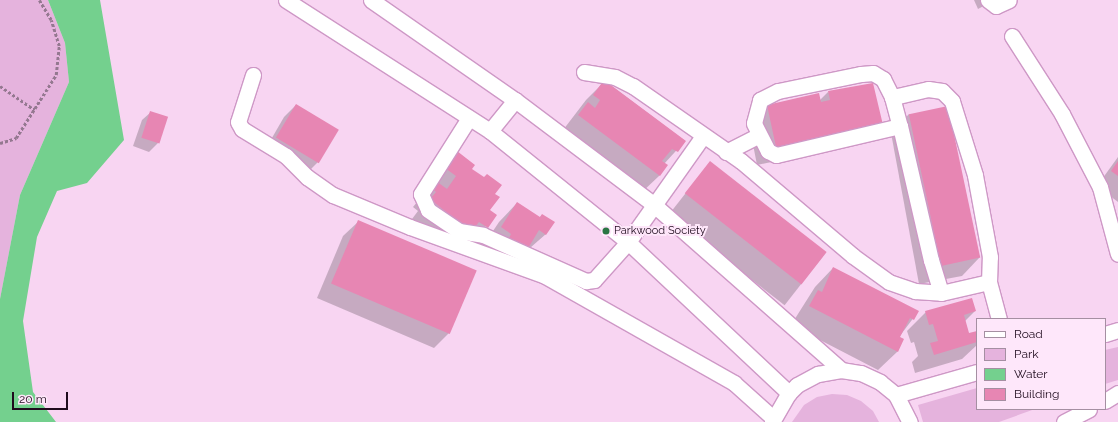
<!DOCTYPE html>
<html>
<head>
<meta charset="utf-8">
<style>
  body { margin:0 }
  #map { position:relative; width:1118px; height:422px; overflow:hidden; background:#f8d5f2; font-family:Raleway,sans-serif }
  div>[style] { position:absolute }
  .green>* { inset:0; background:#e5b3dd }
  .water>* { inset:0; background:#74d08e }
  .shadow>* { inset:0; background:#0003; transform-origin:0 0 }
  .building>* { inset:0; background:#e786b3; transform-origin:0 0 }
  .path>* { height:2.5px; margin-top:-1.25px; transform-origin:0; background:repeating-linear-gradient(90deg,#947890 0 3px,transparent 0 5px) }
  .roads { filter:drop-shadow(1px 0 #ce98c6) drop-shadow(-1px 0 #ce98c6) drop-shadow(0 1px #ce98c6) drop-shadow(0 -1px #ce98c6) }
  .street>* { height:15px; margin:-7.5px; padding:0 7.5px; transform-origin:7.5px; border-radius:7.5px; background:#fff }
  .dots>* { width:11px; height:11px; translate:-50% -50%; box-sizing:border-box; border:2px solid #fee7fa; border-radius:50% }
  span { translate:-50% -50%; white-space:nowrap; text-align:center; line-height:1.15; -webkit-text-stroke:4px #fee7fa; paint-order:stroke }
  .poi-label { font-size:11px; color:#1f0b1d }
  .left { translate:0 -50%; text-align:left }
  .legend { position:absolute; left:976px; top:318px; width:130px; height:92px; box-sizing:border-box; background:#fee7fa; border:1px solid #a58fa2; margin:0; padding:5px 7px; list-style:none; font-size:12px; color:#1f0b1d }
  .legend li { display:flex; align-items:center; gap:8px; height:20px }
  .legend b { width:20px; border:1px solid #a58fa2 }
  .scale { position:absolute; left:12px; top:392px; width:56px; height:18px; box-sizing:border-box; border:2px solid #1f0b1d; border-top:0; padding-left:5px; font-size:12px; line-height:14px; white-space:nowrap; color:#1f0b1d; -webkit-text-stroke:3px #fee7fa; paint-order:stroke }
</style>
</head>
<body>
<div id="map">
  <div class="green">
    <i style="clip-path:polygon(0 0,48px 0,65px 43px,69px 82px,20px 195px,0 299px)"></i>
    <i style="clip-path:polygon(1118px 347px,1118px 380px,1105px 384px,1105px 350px)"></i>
    <i style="clip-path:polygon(977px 388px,977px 409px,1035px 409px,999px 422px,923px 422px,918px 405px)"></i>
    <i style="clip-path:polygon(832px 394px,847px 395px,861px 401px,873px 411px,879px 422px,792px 422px,804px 405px,817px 397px)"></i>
  </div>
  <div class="water">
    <i style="clip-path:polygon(48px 0,100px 0,124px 140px,87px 183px,57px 191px,37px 237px,23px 321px,33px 392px,56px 422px,0 422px,0 299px,20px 195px,69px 82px,65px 43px)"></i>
  </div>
  <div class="shadow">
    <i style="clip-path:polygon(974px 0,995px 0,978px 9px)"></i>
    <i style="clip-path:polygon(605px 81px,685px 141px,664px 164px,666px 166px,659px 176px,640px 194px,560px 134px,586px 100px)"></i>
    <i style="clip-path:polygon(828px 92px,882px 125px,863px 143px,757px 165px,749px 124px,768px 106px,820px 100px)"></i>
    <i style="clip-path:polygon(296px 105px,337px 130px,318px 162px,306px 174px,265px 150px,284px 117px)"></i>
    <i style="clip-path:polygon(151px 112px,158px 143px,149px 152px,133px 146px,142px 120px)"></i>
    <i style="clip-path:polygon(909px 114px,980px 257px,962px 276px,919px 284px,891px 133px)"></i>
    <i style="clip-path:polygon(457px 153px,494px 194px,489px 211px,496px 215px,468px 246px,461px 241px,452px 250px,412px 219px,418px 211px,413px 207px)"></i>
    <i style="clip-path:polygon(1118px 157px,1118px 202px,1097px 186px)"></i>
    <i style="left:710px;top:162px;width:147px;height:67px;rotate:38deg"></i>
    <i style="clip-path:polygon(517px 203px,539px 218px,542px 215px,546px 234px,507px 268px,483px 246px,499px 222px)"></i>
    <i style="clip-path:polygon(359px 221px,449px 333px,434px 348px,317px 298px,343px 236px)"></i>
    <i style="clip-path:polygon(833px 268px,918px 312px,899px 337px,903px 339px,897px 352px,878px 370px,791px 325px,815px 287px)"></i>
    <i style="clip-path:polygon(975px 311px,965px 321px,969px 335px,977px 332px,977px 345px,962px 359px,915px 373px,912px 362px,918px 356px,914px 342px,911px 343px,907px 331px,926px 312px)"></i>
  </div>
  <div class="building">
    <i style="clip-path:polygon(604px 80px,686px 141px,678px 152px,672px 149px,662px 161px,668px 165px,660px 176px,578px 115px,588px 102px,595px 108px,600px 100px,593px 95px)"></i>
    <i style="clip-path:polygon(873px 83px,883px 125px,776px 147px,767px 105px,819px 93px,821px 102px,830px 100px,828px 91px)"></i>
    <i style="left:296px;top:104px;width:50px;height:39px;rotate:31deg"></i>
    <i style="left:948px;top:106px;width:155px;height:40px;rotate:78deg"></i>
    <i style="left:150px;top:111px;width:19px;height:28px;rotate:18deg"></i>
    <i style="clip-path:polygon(457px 151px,475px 165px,472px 169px,484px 177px,487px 174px,502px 185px,495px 194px,500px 197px,490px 210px,497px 215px,488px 228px,479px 222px,471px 232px,430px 199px,436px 192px,431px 188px,436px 181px,447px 189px,456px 176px,445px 168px)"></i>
    <i style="left:710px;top:161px;width:148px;height:41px;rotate:38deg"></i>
    <i style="clip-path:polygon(1118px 161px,1118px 176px,1111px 171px)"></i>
    <i style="clip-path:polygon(517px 202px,540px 217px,542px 214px,555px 222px,546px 235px,539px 230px,527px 250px,509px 238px,511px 234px,501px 227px)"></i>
    <i style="left:358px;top:220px;width:129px;height:69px;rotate:23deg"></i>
    <i style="clip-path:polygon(833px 267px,919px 311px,914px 320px,910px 318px,900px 337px,904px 339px,898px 352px,809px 306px,818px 290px,822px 292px)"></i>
    <i style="clip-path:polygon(972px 298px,976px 311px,964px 315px,969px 333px,977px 331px,977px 342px,934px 355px,930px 343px,938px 341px,933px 324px,929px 325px,925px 311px)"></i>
  </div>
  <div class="path">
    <i style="left:0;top:86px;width:42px;rotate:34.4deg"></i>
    <i style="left:0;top:143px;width:17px;rotate:-17deg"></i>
    <i style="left:16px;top:138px;width:75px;rotate:-57.6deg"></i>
    <i style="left:56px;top:75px;width:29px;rotate:-84deg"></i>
    <i style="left:59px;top:46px;width:27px;rotate:-107deg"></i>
    <i style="left:51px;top:20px;width:23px;rotate:-121deg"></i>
  </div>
  <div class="roads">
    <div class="street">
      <i style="left:286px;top:0;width:242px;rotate:32.7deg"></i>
      <i style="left:490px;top:131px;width:177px;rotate:38.8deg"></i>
      <i style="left:628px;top:242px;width:221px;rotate:43.2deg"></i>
      <i style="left:371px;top:0;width:175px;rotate:34.8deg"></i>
      <i style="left:515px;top:100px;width:173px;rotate:37deg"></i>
      <i style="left:653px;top:204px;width:251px;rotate:41.4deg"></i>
      <i style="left:988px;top:0;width:10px;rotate:37deg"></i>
      <i style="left:996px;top:6px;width:14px;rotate:-25deg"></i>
      <i style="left:1012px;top:36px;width:93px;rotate:57.3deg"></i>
      <i style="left:1062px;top:114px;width:82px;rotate:62.5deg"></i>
      <i style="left:1100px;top:187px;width:69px;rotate:75deg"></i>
      <i style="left:584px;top:72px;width:31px;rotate:9deg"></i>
      <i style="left:615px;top:77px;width:20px;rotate:27deg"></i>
      <i style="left:633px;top:86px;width:131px;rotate:34.8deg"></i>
      <i style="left:741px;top:161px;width:147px;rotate:40.3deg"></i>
      <i style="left:853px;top:256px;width:44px;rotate:35.8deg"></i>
      <i style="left:889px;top:282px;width:28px;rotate:19deg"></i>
      <i style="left:915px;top:291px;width:26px;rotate:4deg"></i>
      <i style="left:941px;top:293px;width:49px;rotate:-12.9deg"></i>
      <i style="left:989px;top:282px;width:25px;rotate:-88deg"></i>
      <i style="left:990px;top:257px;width:83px;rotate:-100.4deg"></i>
      <i style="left:975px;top:175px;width:77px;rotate:-107.3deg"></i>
      <i style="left:952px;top:101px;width:14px;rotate:-135deg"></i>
      <i style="left:942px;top:91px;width:14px;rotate:-172deg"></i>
      <i style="left:928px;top:89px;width:37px;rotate:167deg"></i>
      <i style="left:253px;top:75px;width:49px;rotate:107.7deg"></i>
      <i style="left:238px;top:122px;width:8px;rotate:60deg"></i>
      <i style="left:242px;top:129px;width:52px;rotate:31.5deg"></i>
      <i style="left:286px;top:156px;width:30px;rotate:45deg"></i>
      <i style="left:307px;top:177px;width:32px;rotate:35deg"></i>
      <i style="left:333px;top:195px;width:83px;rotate:22.6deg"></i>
      <i style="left:410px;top:227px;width:144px;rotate:19.9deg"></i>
      <i style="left:545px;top:276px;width:217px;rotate:29.5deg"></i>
      <i style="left:734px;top:383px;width:52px;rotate:41.9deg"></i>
      <i style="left:469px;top:118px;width:90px;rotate:122.3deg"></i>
      <i style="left:421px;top:194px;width:17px;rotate:66deg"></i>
      <i style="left:428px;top:210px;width:37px;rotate:34deg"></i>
      <i style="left:459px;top:231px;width:24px;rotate:9deg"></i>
      <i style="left:483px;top:235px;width:113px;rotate:24.1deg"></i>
      <i style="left:586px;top:281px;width:8px;rotate:-7deg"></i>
      <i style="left:594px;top:280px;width:51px;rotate:-48.2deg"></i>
      <i style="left:628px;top:242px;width:130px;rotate:-54.7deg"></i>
      <i style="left:900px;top:126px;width:127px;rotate:166.8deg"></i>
      <i style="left:776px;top:155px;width:9px;rotate:-153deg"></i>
      <i style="left:768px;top:151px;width:31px;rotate:-117deg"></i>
      <i style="left:754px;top:123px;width:24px;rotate:-75deg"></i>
      <i style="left:760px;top:100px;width:20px;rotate:-27deg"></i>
      <i style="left:778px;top:91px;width:85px;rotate:-11.6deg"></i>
      <i style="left:861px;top:74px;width:12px;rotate:-5deg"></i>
      <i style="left:873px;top:73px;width:12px;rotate:31deg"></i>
      <i style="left:883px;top:79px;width:20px;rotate:63deg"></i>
      <i style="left:892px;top:97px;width:30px;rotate:75deg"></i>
      <i style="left:900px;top:126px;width:138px;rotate:77deg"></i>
      <i style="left:931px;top:260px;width:34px;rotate:73deg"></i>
      <i style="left:490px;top:131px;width:40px;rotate:-51deg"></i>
      <i style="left:726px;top:152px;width:37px;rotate:-27deg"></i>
      <i style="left:989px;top:282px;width:38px;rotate:75deg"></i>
      <i style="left:1105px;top:334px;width:14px;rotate:-17deg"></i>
      <i style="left:896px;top:395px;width:84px;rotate:-15.9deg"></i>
      <i style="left:1105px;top:401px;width:15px;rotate:-32deg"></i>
      <i style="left:772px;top:422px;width:34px;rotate:-60deg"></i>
      <i style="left:789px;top:393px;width:11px;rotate:-45deg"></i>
      <i style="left:797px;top:385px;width:24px;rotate:-28deg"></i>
      <i style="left:818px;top:374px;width:23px;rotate:-10deg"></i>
      <i style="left:841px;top:370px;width:20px;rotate:9deg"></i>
      <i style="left:861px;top:373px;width:21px;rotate:25deg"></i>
      <i style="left:880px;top:382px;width:21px;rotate:39deg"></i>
      <i style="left:896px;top:395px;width:30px;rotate:63deg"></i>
      <i style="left:1064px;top:422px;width:28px;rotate:-27deg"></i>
    </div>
  </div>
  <div class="dots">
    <i style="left:606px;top:231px;background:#2a7543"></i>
  </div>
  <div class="poi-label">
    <span class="left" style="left:614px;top:231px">Parkwood Society</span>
  </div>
  <ul class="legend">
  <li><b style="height:5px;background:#fff"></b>Road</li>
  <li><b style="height:11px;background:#e5b3dd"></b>Park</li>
  <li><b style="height:11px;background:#74d08e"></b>Water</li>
  <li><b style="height:11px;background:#e786b3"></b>Building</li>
  </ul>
  <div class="scale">20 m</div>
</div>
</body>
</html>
